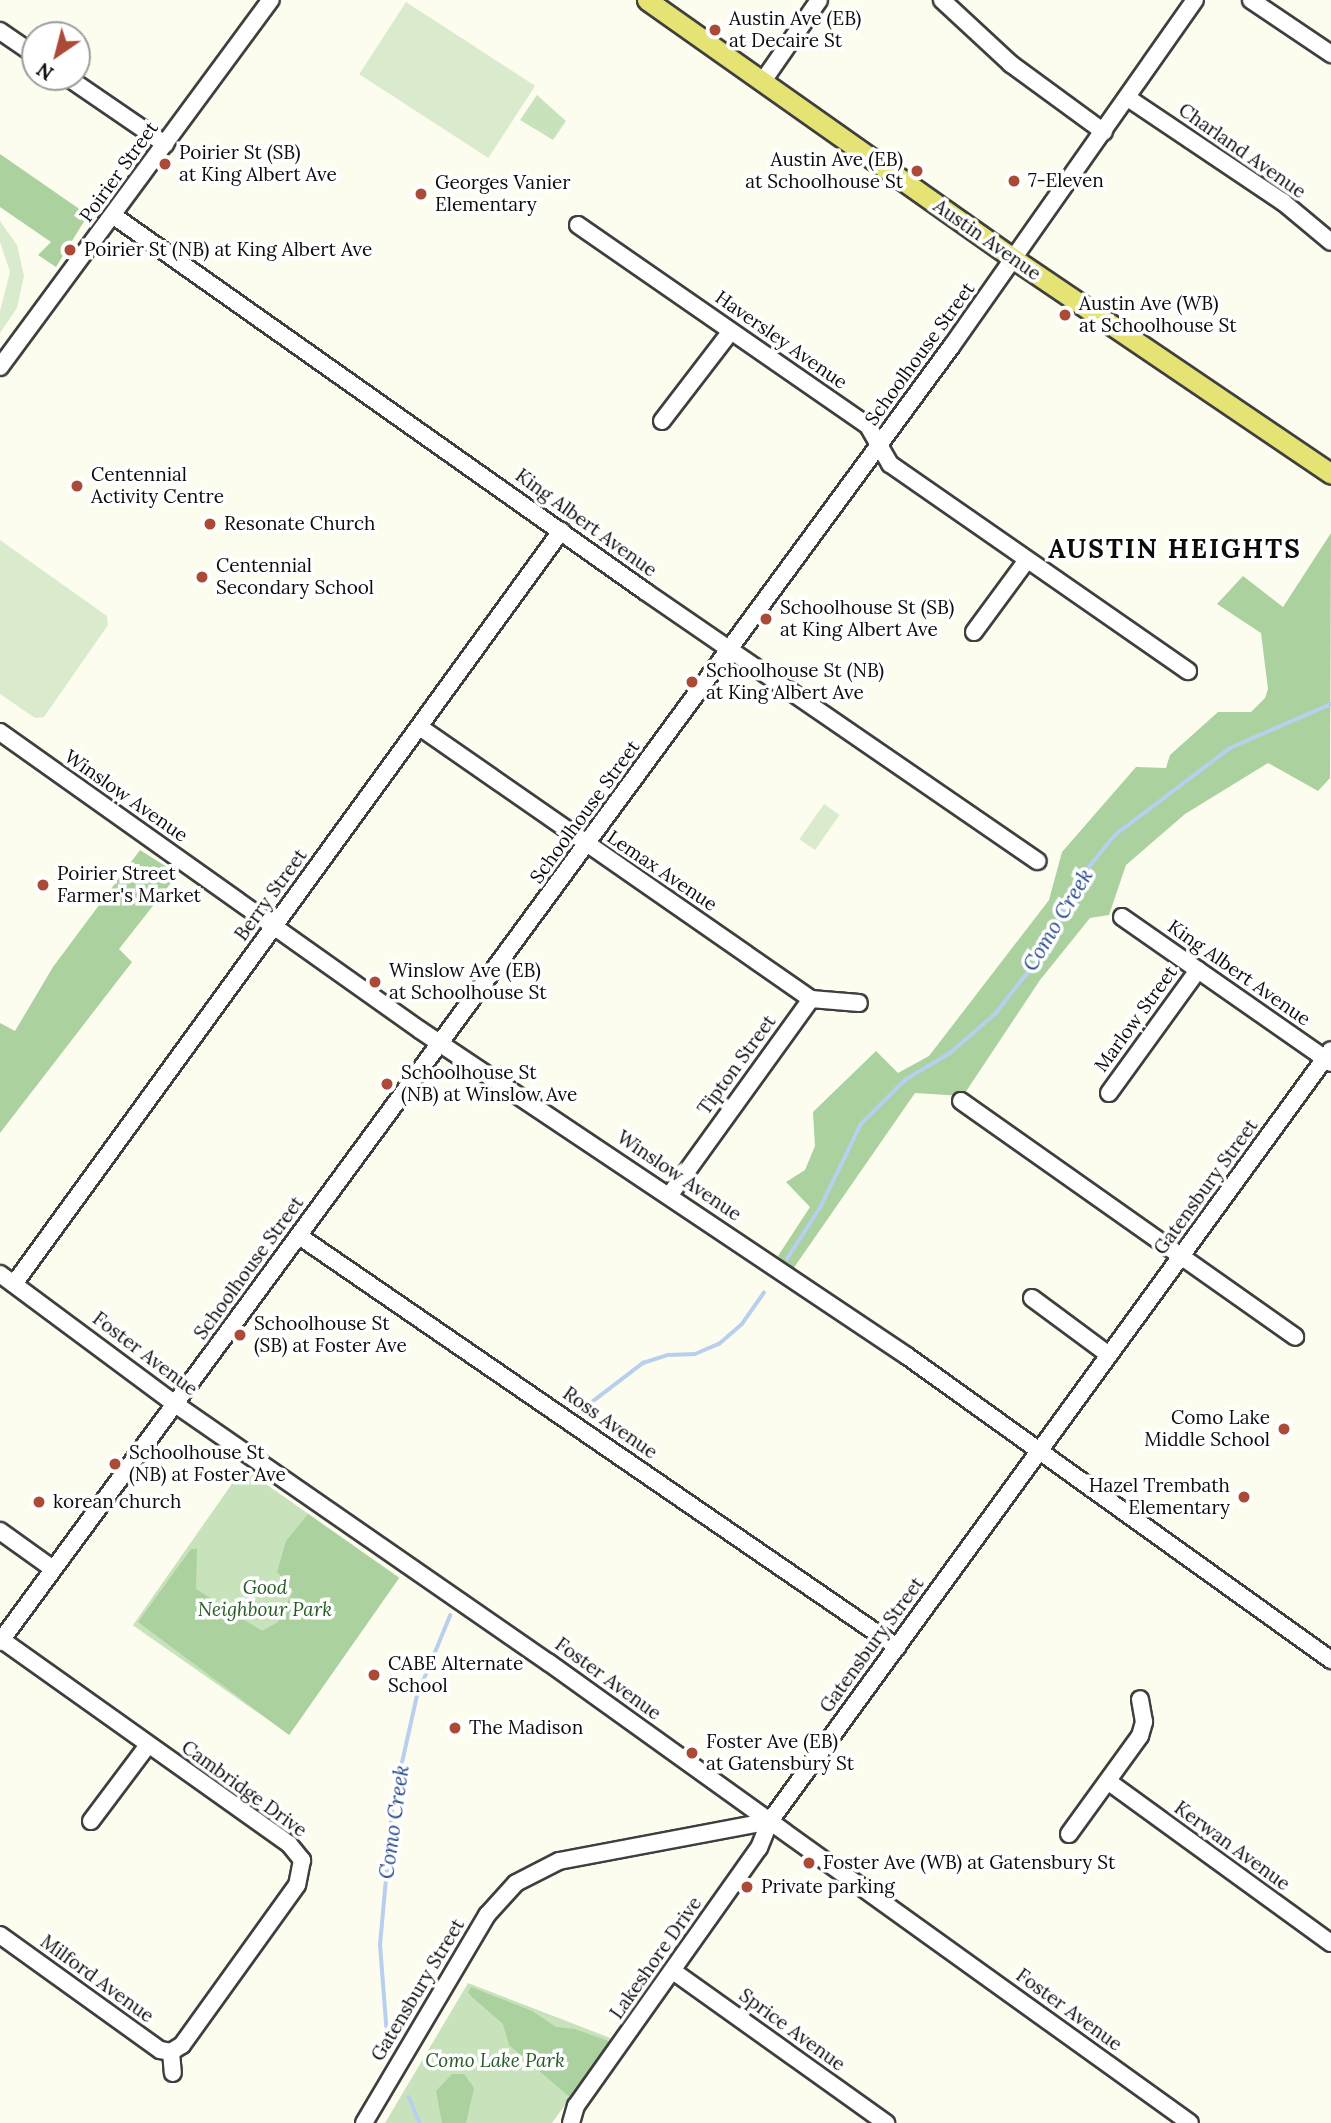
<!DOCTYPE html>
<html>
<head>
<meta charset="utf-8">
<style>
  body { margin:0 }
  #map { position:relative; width:1331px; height:2123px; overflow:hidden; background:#fcfdee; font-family:Lora,serif }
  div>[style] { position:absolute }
  .green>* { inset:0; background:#c8e3bc; transform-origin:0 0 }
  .forest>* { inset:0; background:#aad19e }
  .pitch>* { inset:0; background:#daebcd; transform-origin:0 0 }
  .stream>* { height:3.5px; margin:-1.75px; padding:0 1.75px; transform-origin:1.75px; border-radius:1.75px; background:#b9cfee }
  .roads { filter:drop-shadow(2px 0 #3f3f3f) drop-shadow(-2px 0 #3f3f3f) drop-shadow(0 2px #3f3f3f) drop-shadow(0 -2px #3f3f3f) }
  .minor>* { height:16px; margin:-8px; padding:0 8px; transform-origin:8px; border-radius:8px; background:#fff }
  .major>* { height:19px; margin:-9.5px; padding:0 9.5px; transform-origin:9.5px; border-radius:9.5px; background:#e6e375 }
  .dots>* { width:19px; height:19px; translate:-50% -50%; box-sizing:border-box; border:4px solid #fff; border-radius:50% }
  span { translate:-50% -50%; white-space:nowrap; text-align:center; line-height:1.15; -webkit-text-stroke:7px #fff; paint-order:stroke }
  .poi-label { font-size:19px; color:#0c0c0c }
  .left { translate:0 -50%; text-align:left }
  .right { translate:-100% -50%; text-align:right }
  .street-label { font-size:19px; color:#0c0c0c }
  .park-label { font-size:19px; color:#265b26; font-style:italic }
  .water-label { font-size:21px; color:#274a8d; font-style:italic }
  .district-label { font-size:26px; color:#0c0c0c; font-weight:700; letter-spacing:2px }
  .north { position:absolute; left:21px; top:21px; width:70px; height:70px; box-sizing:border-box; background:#fff; border:2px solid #9e9e9e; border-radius:50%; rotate:215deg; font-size:19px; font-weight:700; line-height:28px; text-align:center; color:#0c0c0c }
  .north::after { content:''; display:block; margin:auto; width:24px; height:32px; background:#aa4a37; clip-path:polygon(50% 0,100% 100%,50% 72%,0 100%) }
</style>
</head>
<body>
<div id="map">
  <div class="green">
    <i style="clip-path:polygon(537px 95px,566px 121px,553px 140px,520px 120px)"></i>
    <i style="left:243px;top:1468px;width:191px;height:192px;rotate:35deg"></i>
    <i style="clip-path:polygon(468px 1983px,613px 2039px,552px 2123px,385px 2123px)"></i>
  </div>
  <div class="forest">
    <i style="clip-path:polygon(0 154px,88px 215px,56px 267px,38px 255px,51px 242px,0 207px)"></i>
    <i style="clip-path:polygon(1331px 533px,1330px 778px,1318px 791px,1268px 763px,1185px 814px,1126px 865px,1109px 915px,1090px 918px,1040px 980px,963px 1096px,915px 1093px,793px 1269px,778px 1256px,810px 1207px,786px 1182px,805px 1170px,815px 1146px,813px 1112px,876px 1051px,898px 1073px,929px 1056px,1049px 900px,1062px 852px,1136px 767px,1166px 768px,1170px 755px,1218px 712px,1251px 712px,1265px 698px,1268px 689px,1261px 633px,1217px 604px,1243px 576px,1283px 607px)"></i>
    <i style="clip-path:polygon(140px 850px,178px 874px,119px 949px,132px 962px,0 1133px,0 1023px,15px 1031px,53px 967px)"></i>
    <i style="clip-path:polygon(308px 1514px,399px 1578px,289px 1735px,138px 1622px,191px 1549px,197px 1549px,196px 1589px,262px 1631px,278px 1622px,293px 1591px,277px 1572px,286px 1541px)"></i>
    <i style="clip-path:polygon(471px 1987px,532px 2011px,556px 2027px,575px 2029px,614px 2043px,573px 2100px,509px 2045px,503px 2024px,472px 1997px,468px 1992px)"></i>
    <i style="clip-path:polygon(452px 2074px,464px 2074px,474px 2088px,466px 2123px,442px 2123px,436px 2091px)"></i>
  </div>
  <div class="pitch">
    <i style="left:406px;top:2px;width:154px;height:86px;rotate:33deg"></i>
    <i style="clip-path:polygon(0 221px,17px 245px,24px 276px,17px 308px,0 333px,0 311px,10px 272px,0 242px)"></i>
    <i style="clip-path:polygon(0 540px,107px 616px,108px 625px,44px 717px,35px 718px,0 694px)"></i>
    <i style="left:824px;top:804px;width:19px;height:43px;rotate:35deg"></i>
  </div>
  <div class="stream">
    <i style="left:787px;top:1259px;width:61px;rotate:-57.1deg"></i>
    <i style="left:820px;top:1208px;width:93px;rotate:-64deg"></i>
    <i style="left:861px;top:1124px;width:62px;rotate:-45deg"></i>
    <i style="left:905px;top:1080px;width:52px;rotate:-31deg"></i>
    <i style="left:950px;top:1053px;width:60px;rotate:-40.9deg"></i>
    <i style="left:995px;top:1014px;width:71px;rotate:-51.8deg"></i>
    <i style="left:1039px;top:958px;width:89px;rotate:-63.1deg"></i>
    <i style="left:1079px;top:879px;width:57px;rotate:-50.7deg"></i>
    <i style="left:1115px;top:835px;width:144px;rotate:-37.1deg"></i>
    <i style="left:1230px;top:748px;width:110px;rotate:-23.5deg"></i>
    <i style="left:579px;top:1412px;width:81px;rotate:-37.4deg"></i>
    <i style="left:643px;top:1363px;width:26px;rotate:-18deg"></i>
    <i style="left:668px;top:1355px;width:27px;rotate:-2deg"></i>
    <i style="left:695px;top:1354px;width:26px;rotate:-23deg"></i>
    <i style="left:719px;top:1344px;width:30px;rotate:-41deg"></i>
    <i style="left:742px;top:1324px;width:38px;rotate:-55deg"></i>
    <i style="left:387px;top:2036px;width:91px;rotate:-94.4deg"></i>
    <i style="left:380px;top:1945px;width:143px;rotate:-84.8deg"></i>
    <i style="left:393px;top:1803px;width:110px;rotate:-77.4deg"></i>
    <i style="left:417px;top:1696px;width:87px;rotate:-67.6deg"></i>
    <i style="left:409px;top:2097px;width:28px;rotate:67deg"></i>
  </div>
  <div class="roads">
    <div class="minor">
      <i style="left:942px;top:0;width:94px;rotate:42.8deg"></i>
      <i style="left:1011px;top:64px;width:115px;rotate:36.2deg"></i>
      <i style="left:1251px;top:0;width:97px;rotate:34deg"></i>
      <i style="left:0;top:31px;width:42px;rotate:34.4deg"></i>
      <i style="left:67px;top:77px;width:119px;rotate:34.4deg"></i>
      <i style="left:763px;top:81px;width:98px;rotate:-55.3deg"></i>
      <i style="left:1128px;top:98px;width:187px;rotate:33.9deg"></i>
      <i style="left:1283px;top:202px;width:62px;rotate:39.8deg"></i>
      <i style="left:114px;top:216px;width:651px;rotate:35.25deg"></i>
      <i style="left:646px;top:592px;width:475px;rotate:34.5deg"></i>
      <i style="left:578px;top:225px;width:353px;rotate:34.7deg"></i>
      <i style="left:868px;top:426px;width:44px;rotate:59.9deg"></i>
      <i style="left:890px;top:464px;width:363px;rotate:34.8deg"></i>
      <i style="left:0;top:367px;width:456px;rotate:-53.6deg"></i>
      <i style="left:662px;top:421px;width:113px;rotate:-52.5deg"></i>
      <i style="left:974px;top:632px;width:89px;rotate:-53.6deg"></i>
      <i style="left:421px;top:728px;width:475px;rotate:34.8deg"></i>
      <i style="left:0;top:732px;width:515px;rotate:35.36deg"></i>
      <i style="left:420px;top:1030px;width:586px;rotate:33.8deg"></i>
      <i style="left:907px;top:1356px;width:522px;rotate:35.64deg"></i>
      <i style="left:1122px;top:917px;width:255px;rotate:34.9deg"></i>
      <i style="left:1109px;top:1093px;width:152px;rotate:-54.1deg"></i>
      <i style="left:961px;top:1101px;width:409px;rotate:35.2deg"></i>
      <i style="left:669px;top:1196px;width:243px;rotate:-54.2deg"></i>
      <i style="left:811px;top:999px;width:48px;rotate:4.8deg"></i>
      <i style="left:299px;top:1236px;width:726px;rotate:34.5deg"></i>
      <i style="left:0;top:1274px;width:218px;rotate:36.6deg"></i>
      <i style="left:175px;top:1404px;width:454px;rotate:34.7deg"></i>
      <i style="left:548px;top:1662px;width:790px;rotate:35.68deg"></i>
      <i style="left:14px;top:1284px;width:931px;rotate:-54deg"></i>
      <i style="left:1032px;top:1298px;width:96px;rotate:36.5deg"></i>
      <i style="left:0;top:1531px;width:65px;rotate:35.6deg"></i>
      <i style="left:2px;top:1640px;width:352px;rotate:35.4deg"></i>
      <i style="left:289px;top:1844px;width:21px;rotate:51deg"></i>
      <i style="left:302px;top:1860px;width:25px;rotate:101deg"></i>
      <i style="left:297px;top:1885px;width:197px;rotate:125.7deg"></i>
      <i style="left:182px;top:2045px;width:13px;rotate:148deg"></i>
      <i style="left:0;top:1642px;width:1607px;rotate:-53.71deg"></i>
      <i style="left:951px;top:347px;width:424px;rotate:-54.9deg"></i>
      <i style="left:1109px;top:1782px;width:274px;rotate:36deg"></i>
      <i style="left:91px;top:1821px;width:95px;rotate:-53.1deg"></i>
      <i style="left:1069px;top:1834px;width:121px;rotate:-54.1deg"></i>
      <i style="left:1140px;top:1736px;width:15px;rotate:-74deg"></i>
      <i style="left:1144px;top:1722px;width:23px;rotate:-100deg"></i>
      <i style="left:0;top:1935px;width:197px;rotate:35.7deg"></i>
      <i style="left:160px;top:2050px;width:11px;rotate:10deg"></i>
      <i style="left:673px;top:1971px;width:262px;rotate:35.5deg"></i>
      <i style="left:171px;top:2052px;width:21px;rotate:85deg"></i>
      <i style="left:364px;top:2123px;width:242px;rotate:-59.4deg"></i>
      <i style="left:487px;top:1915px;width:43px;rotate:-47.8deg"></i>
      <i style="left:516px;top:1883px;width:48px;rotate:-27.1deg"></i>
      <i style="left:559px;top:1861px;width:215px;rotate:-10.7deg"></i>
      <i style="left:571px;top:2123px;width:18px;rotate:-74deg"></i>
      <i style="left:576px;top:2106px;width:316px;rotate:-54.7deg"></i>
      <i style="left:759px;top:1848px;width:29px;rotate:-68deg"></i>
      <i style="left:770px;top:1821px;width:953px;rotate:-53.96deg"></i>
    </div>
    <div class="major">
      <i style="left:647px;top:0;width:449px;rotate:35.2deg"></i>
      <i style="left:1014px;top:259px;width:383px;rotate:34.1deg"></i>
    </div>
  </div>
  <div class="dots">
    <i style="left:715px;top:30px;background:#aa4a37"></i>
    <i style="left:165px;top:164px;background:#aa4a37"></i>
    <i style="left:917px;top:171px;background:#aa4a37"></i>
    <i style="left:1014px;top:181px;background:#aa4a37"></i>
    <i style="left:421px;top:194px;background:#aa4a37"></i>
    <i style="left:70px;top:250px;background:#aa4a37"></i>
    <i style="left:1065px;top:315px;background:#aa4a37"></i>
    <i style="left:77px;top:486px;background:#aa4a37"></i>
    <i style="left:210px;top:524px;background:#aa4a37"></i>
    <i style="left:202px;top:577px;background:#aa4a37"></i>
    <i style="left:766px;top:619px;background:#aa4a37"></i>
    <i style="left:692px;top:682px;background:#aa4a37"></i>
    <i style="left:43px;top:885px;background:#aa4a37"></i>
    <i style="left:375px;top:982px;background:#aa4a37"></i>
    <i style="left:387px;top:1084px;background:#aa4a37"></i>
    <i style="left:240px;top:1335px;background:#aa4a37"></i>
    <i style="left:1284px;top:1429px;background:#aa4a37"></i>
    <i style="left:115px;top:1464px;background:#aa4a37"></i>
    <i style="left:1244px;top:1497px;background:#aa4a37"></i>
    <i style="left:39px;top:1502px;background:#aa4a37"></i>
    <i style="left:374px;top:1675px;background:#aa4a37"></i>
    <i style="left:455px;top:1728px;background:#aa4a37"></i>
    <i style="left:692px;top:1753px;background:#aa4a37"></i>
    <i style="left:809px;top:1863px;background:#aa4a37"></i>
    <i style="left:747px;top:1887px;background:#aa4a37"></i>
  </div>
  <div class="poi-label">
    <span class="left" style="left:729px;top:30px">Austin Ave (EB)<br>at Decaire St</span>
    <span class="left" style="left:179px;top:164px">Poirier St (SB)<br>at King Albert Ave</span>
    <span class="right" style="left:903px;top:171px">Austin Ave (EB)<br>at Schoolhouse St</span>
    <span class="left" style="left:1028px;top:181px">7-Eleven</span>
    <span class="left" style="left:435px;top:194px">Georges Vanier<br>Elementary</span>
    <span class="left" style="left:84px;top:250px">Poirier St (NB) at King Albert Ave</span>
    <span class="left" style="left:1079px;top:315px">Austin Ave (WB)<br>at Schoolhouse St</span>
    <span class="left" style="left:91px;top:486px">Centennial<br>Activity Centre</span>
    <span class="left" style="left:224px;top:524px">Resonate Church</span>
    <span class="left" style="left:216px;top:577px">Centennial<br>Secondary School</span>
    <span class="left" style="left:780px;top:619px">Schoolhouse St (SB)<br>at King Albert Ave</span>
    <span class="left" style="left:706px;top:682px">Schoolhouse St (NB)<br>at King Albert Ave</span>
    <span class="left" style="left:57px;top:885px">Poirier Street<br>Farmer's Market</span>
    <span class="left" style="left:389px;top:982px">Winslow Ave (EB)<br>at Schoolhouse St</span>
    <span class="left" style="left:401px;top:1084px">Schoolhouse St<br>(NB) at Winslow Ave</span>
    <span class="left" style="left:254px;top:1335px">Schoolhouse St<br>(SB) at Foster Ave</span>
    <span class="right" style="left:1270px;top:1429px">Como Lake<br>Middle School</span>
    <span class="left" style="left:129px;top:1464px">Schoolhouse St<br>(NB) at Foster Ave</span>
    <span class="right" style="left:1230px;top:1497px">Hazel Trembath<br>Elementary</span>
    <span class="left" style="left:53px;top:1502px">korean church</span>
    <span class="left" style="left:388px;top:1675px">CABE Alternate<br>School</span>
    <span class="left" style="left:469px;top:1728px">The Madison</span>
    <span class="left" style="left:706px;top:1753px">Foster Ave (EB)<br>at Gatensbury St</span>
    <span class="left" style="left:823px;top:1863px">Foster Ave (WB) at Gatensbury St</span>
    <span class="left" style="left:761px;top:1887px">Private parking</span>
  </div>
  <div class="street-label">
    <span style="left:1242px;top:151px;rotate:35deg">Charland Avenue</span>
    <span style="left:119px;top:172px;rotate:-54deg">Poirier Street</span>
    <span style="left:987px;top:240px;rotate:35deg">Austin Avenue</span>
    <span style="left:781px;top:340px;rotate:35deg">Haversley Avenue</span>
    <span style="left:920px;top:354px;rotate:-54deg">Schoolhouse Street</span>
    <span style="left:586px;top:523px;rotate:36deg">King Albert Avenue</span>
    <span style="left:126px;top:796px;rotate:35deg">Winslow Avenue</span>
    <span style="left:585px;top:812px;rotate:-54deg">Schoolhouse Street</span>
    <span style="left:662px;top:871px;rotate:34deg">Lemax Avenue</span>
    <span style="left:271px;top:895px;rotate:-54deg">Berry Street</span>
    <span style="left:1239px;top:973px;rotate:35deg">King Albert Avenue</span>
    <span style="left:1136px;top:1019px;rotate:-54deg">Marlow Street</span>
    <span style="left:737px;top:1065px;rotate:-54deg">Tipton Street</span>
    <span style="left:679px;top:1176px;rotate:34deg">Winslow Avenue</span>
    <span style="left:1206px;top:1187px;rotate:-54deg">Gatensbury Street</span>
    <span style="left:249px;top:1268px;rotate:-54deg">Schoolhouse Street</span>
    <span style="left:145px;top:1354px;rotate:37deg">Foster Avenue</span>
    <span style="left:610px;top:1423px;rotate:35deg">Ross Avenue</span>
    <span style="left:872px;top:1645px;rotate:-54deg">Gatensbury Street</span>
    <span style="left:608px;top:1679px;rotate:36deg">Foster Avenue</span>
    <span style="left:244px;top:1789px;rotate:36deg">Cambridge Drive</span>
    <span style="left:1232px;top:1846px;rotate:36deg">Kerwan Avenue</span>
    <span style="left:656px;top:1958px;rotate:-55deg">Lakeshore Drive</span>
    <span style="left:97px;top:1979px;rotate:36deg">Milford Avenue</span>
    <span style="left:418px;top:1990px;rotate:-59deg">Gatensbury Street</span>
    <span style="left:1069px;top:2010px;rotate:36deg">Foster Avenue</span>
    <span style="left:792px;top:2030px;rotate:36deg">Sprice Avenue</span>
  </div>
  <div class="park-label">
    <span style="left:265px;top:1599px">Good<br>Neighbour Park</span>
    <span style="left:495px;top:2061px">Como Lake Park</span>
  </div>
  <div class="water-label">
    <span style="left:1058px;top:920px;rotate:-59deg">Como Creek</span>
    <span style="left:394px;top:1822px;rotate:-82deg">Como Creek</span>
  </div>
  <div class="district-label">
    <span style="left:1175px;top:549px">AUSTIN HEIGHTS</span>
  </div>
  <div class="north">N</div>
</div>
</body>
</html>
